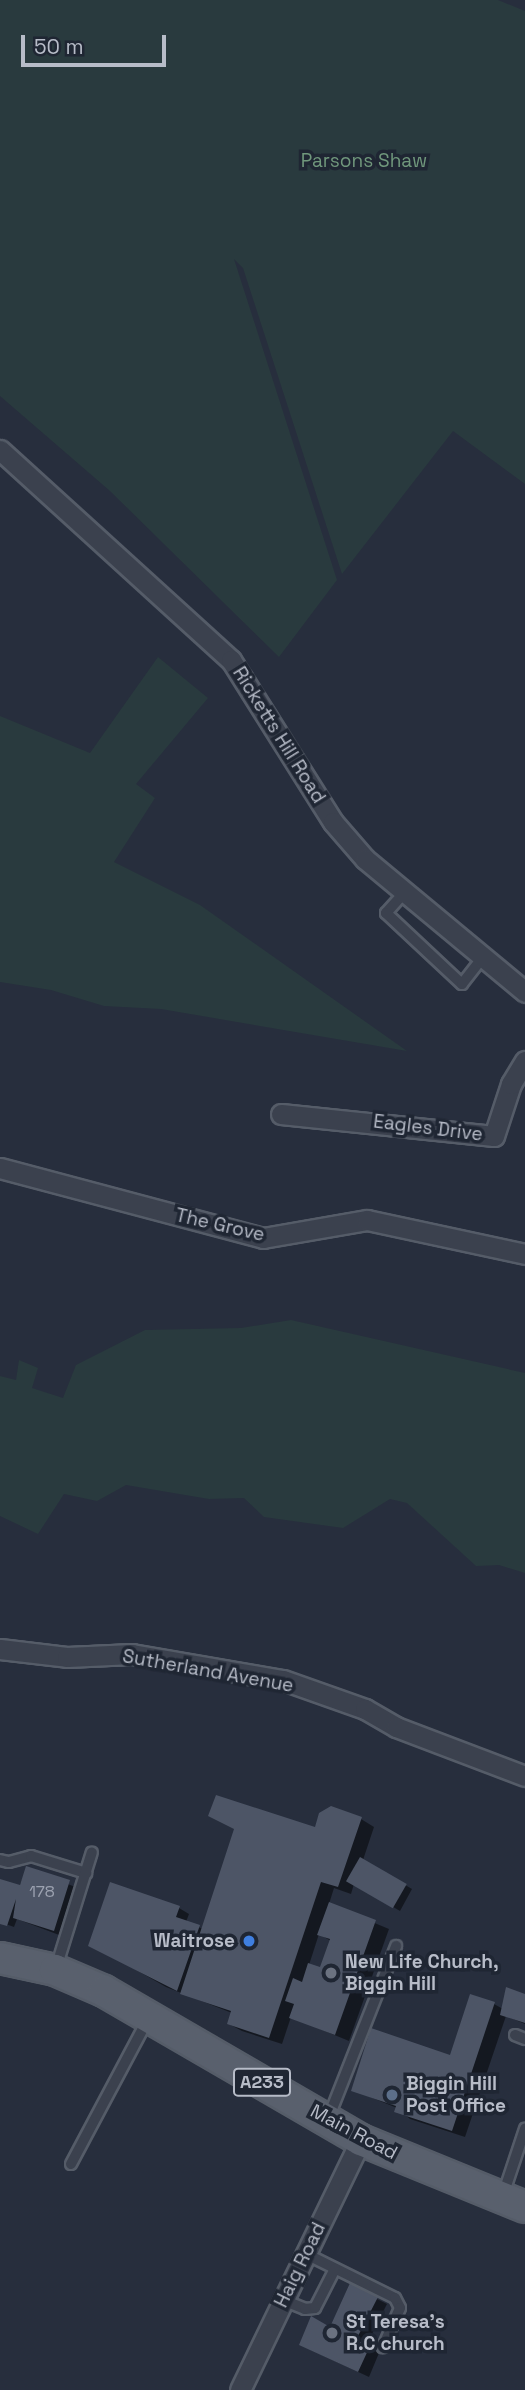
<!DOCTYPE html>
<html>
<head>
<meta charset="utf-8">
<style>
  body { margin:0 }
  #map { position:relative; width:525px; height:2390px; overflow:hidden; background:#272e3d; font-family:"Space Grotesk",sans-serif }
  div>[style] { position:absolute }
  .green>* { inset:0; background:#293a3e }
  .shadow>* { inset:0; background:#0007 }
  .building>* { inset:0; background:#4d5566; transform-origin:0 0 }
  .roads { filter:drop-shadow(2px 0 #555c68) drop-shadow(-2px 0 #555c68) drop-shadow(0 2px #555c68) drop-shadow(0 -2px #555c68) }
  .lane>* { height:10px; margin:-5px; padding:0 5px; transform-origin:5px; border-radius:5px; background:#3b414e }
  .street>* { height:19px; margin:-9.5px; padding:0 9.5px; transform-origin:9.5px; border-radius:9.5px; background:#3b414e }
  .primary>* { height:30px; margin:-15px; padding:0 15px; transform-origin:15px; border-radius:15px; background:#59606d }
  .dots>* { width:19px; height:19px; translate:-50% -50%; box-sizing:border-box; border:4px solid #1f2633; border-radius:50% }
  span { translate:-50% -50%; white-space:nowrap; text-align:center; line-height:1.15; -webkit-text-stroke:7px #1f2633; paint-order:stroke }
  .number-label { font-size:16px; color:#9ca2b0 }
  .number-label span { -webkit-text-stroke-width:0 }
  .shield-label span { padding:2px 5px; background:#1f2633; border:2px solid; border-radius:5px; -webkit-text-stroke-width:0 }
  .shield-label { font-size:18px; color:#b7bcc8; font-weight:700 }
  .park-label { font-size:19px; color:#70977c }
  .street-label { font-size:19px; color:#b7bcc8 }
  .poi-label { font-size:19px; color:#b7bcc8; font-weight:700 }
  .right { translate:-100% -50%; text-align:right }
  .left { translate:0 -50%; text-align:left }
  .scale { position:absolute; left:21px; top:35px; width:145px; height:32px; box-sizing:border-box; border:4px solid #b7bcc8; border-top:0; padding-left:9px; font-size:21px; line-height:24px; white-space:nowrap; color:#b7bcc8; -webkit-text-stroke:5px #1f2633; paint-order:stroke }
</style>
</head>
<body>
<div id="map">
  <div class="green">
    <i style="clip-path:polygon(0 0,498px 0,525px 11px,525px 484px,453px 431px,342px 574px,243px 268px,234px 259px,337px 580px,279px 657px,110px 491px,0 396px)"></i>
    <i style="clip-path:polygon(158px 657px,208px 698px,136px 784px,155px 798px,114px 862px,200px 905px,407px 1051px,161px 1009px,104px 1006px,51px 990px,0 982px,0 716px,90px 753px)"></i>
    <i style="clip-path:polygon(291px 1320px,525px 1373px,525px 1573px,499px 1565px,476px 1566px,407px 1503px,390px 1499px,343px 1528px,264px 1517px,244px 1498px,209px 1499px,126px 1485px,97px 1501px,64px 1494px,38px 1534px,0 1516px,0 1376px,16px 1380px,19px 1360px,38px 1368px,32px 1388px,63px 1398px,76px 1365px,145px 1330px,241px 1328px)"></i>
  </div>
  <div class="shadow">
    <i style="clip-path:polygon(evenodd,361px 1819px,374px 1827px,363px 1860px,412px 1889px,400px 1911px,354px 1884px,351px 1894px,334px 1888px,329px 1904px,389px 1929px,349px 2041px,291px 2017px,282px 2044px,242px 2031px,229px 2024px,232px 2013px,166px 1987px,131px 1967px,179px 1908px,189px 1914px,186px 1922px,203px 1929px,316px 1829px,361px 1819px,319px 1934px,331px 1941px,321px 1970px,309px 1965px,319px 1934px)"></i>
    <i style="clip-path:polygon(27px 1868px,83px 1890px,67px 1938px,17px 1919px,14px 1927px,0 1922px,0 1882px,19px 1887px)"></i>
    <i style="clip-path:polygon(525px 1996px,525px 2024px,506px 2016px,465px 2137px,410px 2119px,397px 2108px,353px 2090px,451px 2057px,494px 2004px,503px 2009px)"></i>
    <i style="clip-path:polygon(377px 2299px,387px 2304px,366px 2346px,379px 2353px,369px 2377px,311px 2350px,331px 2329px)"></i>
  </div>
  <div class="building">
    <i style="clip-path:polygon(216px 1795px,315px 1827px,319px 1813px,331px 1806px,362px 1817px,338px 1887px,321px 1882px,269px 2038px,227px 2024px,231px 2011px,180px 1994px,234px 1829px,208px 1816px)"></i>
    <i style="left:360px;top:1857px;width:54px;height:28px;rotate:30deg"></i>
    <i style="clip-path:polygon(26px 1866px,70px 1880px,54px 1931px,13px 1918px,16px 1899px,7px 1926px,0 1924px,0 1879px,20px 1885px)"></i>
    <i style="clip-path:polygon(110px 1882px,180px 1906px,176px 1917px,200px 1925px,177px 1991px,88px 1946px)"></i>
    <i style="clip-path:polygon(329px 1902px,376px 1920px,335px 2035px,289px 2018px,294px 2004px,285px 2001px,293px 1978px,302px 1982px,308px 1963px,320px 1967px,330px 1939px,317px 1935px)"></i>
    <i style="clip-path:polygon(506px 1987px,525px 1994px,525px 2023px,500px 2015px)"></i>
    <i style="clip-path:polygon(470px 1994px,495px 2002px,452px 2131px,394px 2112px,396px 2106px,351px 2091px,371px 2028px,450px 2055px)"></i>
    <i style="clip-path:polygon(350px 2283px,378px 2297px,356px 2340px,370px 2346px,358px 2372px,299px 2345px,311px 2316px,330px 2327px)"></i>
  </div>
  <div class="roads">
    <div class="lane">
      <i style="left:404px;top:893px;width:27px;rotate:132deg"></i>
      <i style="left:386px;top:913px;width:104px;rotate:43.1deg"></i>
      <i style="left:462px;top:984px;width:33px;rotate:-52deg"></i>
      <i style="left:0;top:1860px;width:9px;rotate:13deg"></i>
      <i style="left:9px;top:1862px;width:23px;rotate:-15deg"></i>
      <i style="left:31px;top:1856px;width:58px;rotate:17.2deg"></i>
      <i style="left:56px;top:1968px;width:121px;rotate:-72.8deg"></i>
      <i style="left:515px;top:2035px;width:11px;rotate:22deg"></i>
      <i style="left:328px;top:2119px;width:186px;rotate:-68.5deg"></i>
      <i style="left:71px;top:2164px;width:164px;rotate:-62deg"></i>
      <i style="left:503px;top:2195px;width:70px;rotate:-71.6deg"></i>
      <i style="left:306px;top:2254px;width:99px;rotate:26.3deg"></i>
      <i style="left:395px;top:2298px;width:11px;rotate:63deg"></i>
      <i style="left:400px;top:2308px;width:43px;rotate:113.6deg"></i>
      <i style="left:283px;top:2300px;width:24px;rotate:22deg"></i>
      <i style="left:305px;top:2309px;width:10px;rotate:-6deg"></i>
      <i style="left:315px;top:2308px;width:44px;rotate:-62.9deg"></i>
    </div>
    <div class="street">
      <i style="left:0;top:450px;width:312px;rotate:42.3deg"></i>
      <i style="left:231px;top:660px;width:191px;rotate:57.8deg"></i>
      <i style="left:333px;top:822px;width:49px;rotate:49.1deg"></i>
      <i style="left:365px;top:859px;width:208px;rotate:39.7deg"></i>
      <i style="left:281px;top:1114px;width:214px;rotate:5.9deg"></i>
      <i style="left:494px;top:1136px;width:55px;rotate:-71.9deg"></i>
      <i style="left:511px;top:1084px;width:27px;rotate:-59deg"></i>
      <i style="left:0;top:1168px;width:272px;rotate:14.9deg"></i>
      <i style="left:263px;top:1238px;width:106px;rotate:-9.8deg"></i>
      <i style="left:367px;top:1220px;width:162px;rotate:12.1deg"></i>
      <i style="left:0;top:1649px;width:67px;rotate:6.8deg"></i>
      <i style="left:67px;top:1657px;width:65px;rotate:-2.6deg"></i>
      <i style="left:132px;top:1654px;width:153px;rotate:9.8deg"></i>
      <i style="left:283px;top:1680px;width:87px;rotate:19.5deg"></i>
      <i style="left:365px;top:1709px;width:36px;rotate:30deg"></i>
      <i style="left:396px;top:1727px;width:138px;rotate:20.8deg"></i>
      <i style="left:240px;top:2390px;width:278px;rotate:-64.2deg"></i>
    </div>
    <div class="primary">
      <i style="left:0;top:1958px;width:56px;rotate:12.3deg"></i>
      <i style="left:55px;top:1970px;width:53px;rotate:23.2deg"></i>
      <i style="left:104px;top:1991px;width:297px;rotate:30.1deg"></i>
      <i style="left:361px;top:2140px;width:177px;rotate:22.2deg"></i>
    </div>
  </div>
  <div class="dots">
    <i style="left:249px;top:1941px;background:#3f7fe0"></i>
    <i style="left:331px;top:1973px;background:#6b7280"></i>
    <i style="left:392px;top:2095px;background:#5c6f8a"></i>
    <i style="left:332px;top:2333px;background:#6b7280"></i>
  </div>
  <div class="number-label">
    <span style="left:42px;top:1892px">178</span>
  </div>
  <div class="shield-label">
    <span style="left:262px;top:2082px">A233</span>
  </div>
  <div class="park-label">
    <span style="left:364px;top:161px">Parsons Shaw</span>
  </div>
  <div class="street-label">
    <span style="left:279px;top:735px;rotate:58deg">Ricketts Hill Road</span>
    <span style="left:428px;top:1128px;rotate:7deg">Eagles Drive</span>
    <span style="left:220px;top:1225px;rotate:13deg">The Grove</span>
    <span style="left:208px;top:1671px;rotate:10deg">Sutherland Avenue</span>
    <span style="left:354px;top:2132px;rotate:28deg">Main Road</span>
    <span style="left:300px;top:2265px;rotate:-64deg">Haig Road</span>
  </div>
  <div class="poi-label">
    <span class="right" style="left:235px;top:1941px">Waitrose</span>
    <span class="left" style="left:345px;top:1973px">New Life Church,<br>Biggin Hill</span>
    <span class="left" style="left:406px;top:2095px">Biggin Hill<br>Post Office</span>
    <span class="left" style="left:346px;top:2333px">St Teresa's<br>R.C church</span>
  </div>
  <div class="scale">50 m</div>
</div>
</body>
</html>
